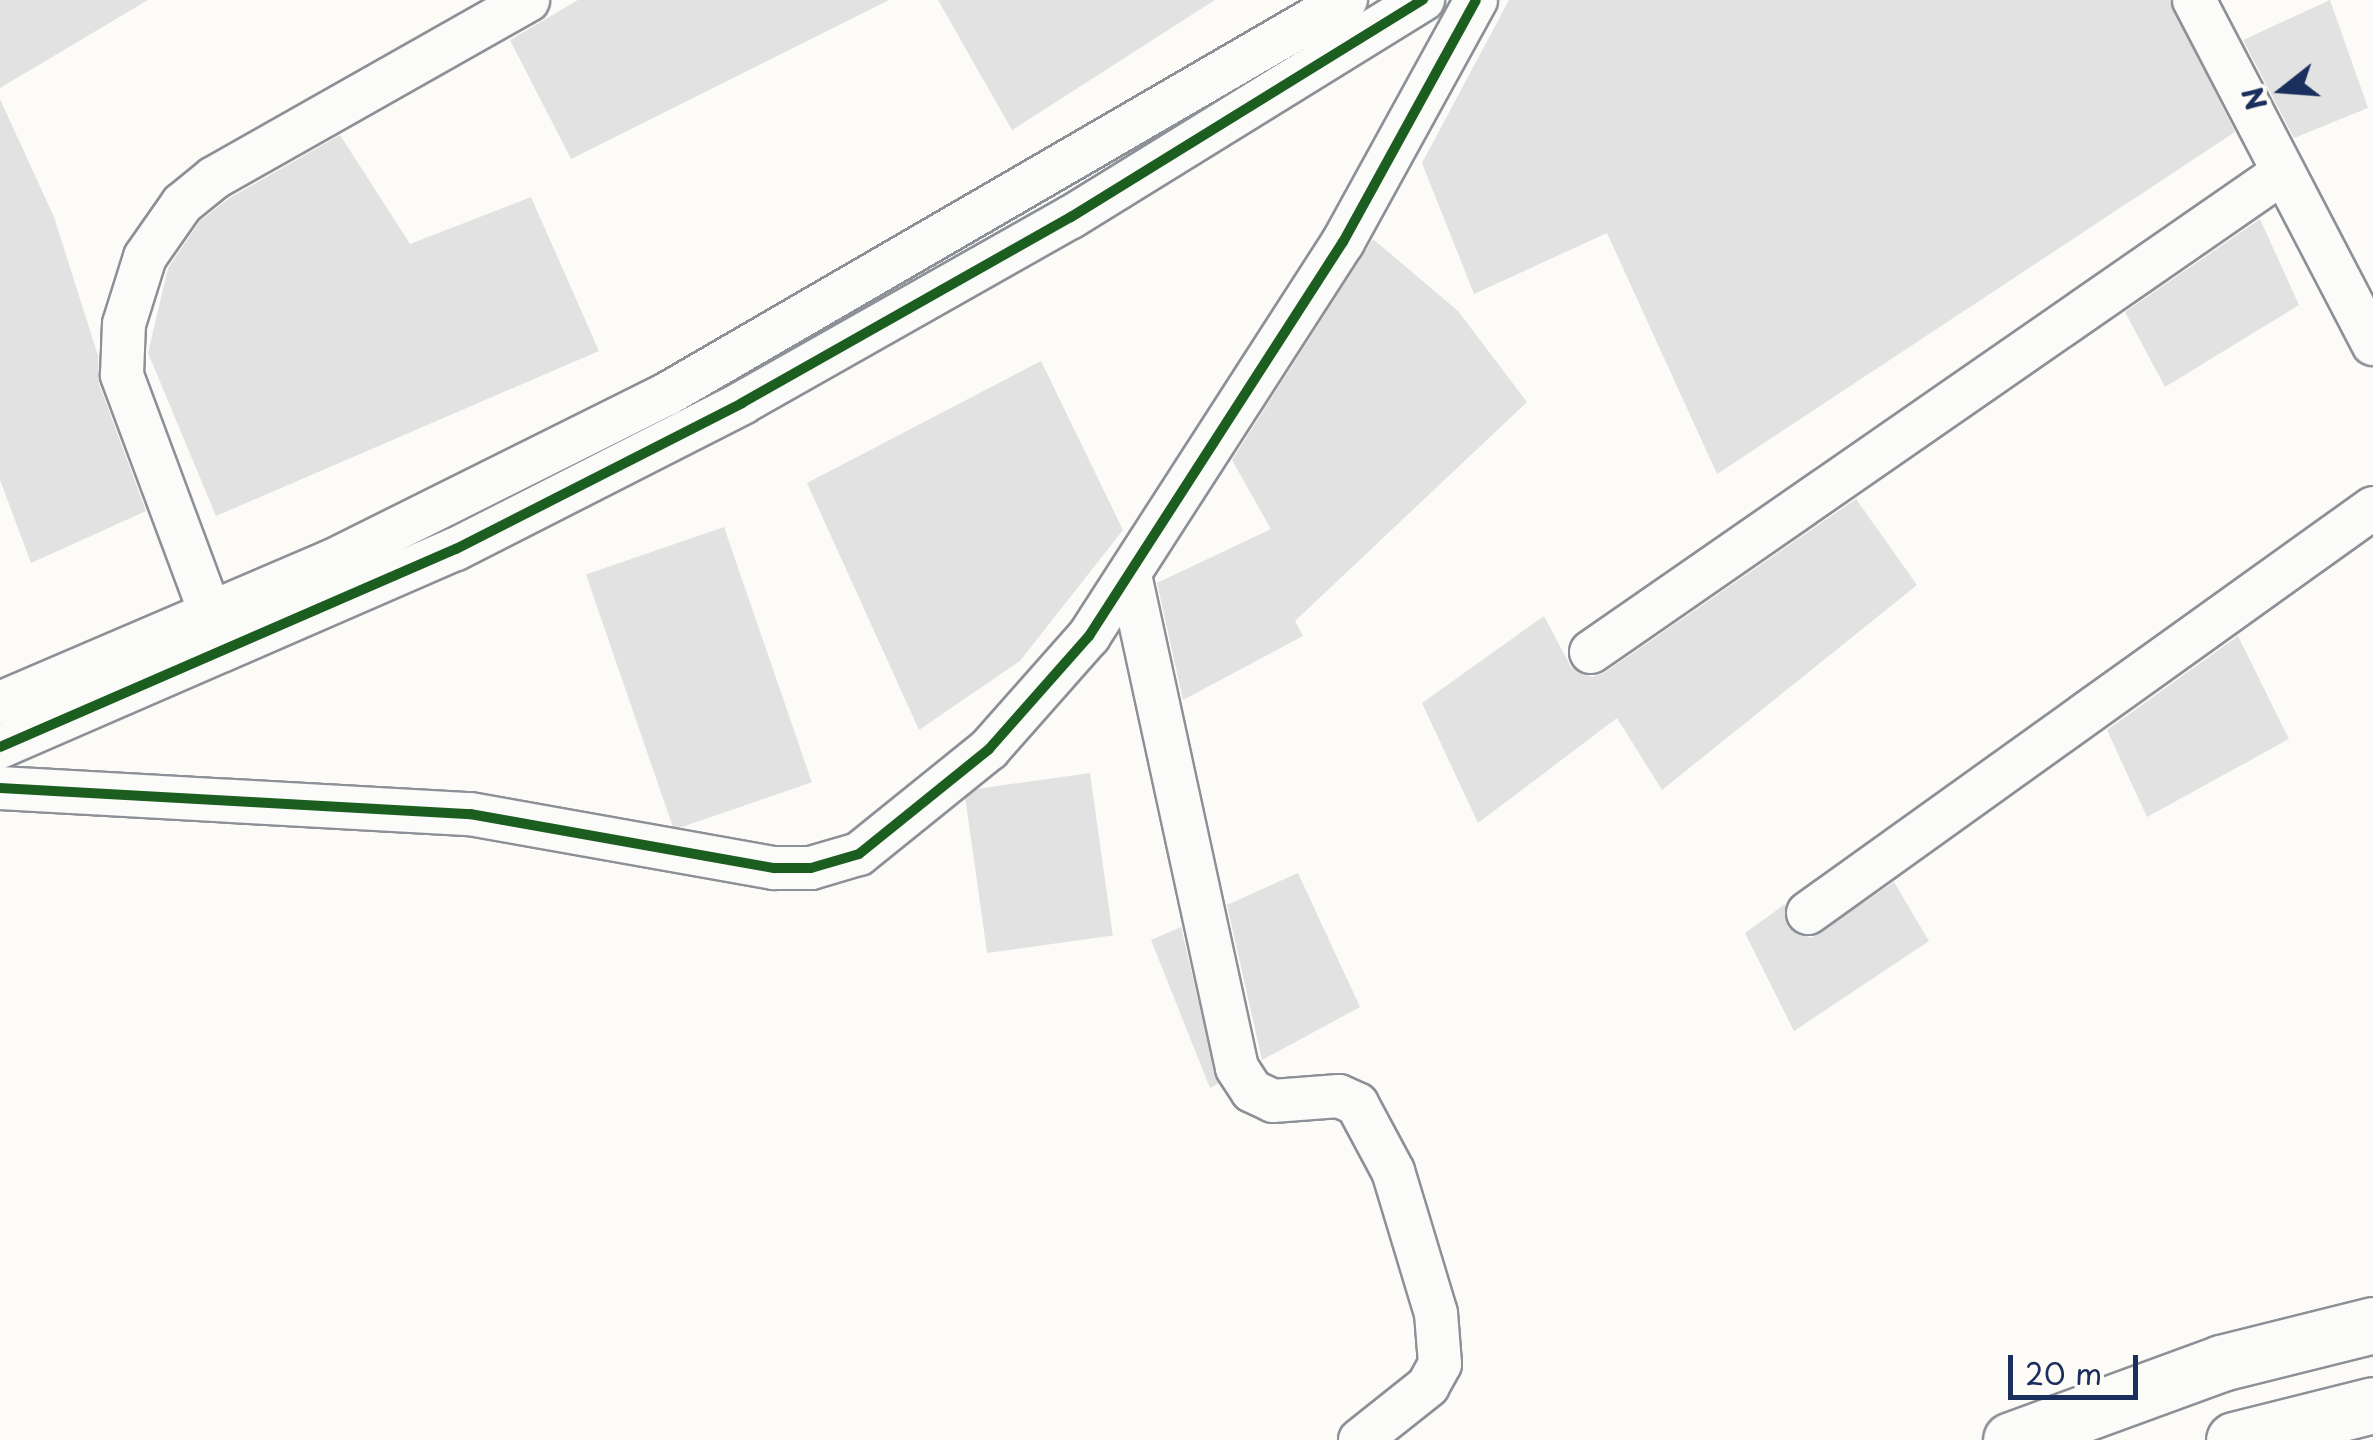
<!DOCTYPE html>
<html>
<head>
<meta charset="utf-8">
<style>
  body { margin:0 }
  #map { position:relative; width:2373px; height:1440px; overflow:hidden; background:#fcfbf8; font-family:"Playpen Sans",sans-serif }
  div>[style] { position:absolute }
  .building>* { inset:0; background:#e2e2e2; transform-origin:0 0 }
  .roads { filter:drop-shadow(2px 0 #8c9097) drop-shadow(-2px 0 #8c9097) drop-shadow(0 2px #8c9097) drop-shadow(0 -2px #8c9097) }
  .street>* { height:42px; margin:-21px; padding:0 21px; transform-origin:21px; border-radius:21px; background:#fbfbf9 }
  .secondary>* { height:55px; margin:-27.5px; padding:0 27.5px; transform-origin:27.5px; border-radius:27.5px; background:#fbfbf9 }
  .cycleway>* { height:10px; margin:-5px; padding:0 5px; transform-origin:5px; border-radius:5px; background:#1b5e20 }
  span { translate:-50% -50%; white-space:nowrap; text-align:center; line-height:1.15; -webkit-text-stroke:9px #fdfcf7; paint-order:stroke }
  .north { position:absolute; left:2233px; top:40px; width:100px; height:100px; -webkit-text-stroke:8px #fdfcf7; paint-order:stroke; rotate:253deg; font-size:28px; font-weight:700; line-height:40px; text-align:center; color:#1b2f5e }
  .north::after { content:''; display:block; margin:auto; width:35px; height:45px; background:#1b2f5e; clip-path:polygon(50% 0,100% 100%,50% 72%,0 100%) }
  .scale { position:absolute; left:2008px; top:1355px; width:130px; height:45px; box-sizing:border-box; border:5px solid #1b2f5e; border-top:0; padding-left:12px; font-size:30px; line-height:35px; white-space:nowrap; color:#1b2f5e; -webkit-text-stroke:8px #fdfcf7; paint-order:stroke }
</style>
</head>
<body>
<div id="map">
  <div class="building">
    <i style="clip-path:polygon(0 0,148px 0,0 88px)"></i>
    <i style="clip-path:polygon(578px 0,889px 0,571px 159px,510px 40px)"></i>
    <i style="clip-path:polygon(938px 0,1215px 0,1012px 130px)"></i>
    <i style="clip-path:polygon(1509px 0,2169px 0,2235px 132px,1717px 474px,1607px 233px,1474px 294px,1422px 163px)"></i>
    <i style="clip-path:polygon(2330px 0,2368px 108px,2294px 138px,2243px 40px)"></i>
    <i style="clip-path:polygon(0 99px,54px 217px,98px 356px,99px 384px,146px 511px,31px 563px,0 480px)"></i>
    <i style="clip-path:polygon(340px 135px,410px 244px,531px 197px,599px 351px,216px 516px,148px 353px,168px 268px,200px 221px,228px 199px)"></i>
    <i style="clip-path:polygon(2260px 219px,2299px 305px,2165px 387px,2125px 312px)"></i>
    <i style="clip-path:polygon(1373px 239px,1458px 311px,1527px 402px,1295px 621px,1303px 636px,1183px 700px,1157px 583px,1271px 529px,1232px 460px)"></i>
    <i style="clip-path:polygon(1041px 361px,1123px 530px,1020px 661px,919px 730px,807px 483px)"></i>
    <i style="clip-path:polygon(1856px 499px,1917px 585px,1662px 790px,1617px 718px,1478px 823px,1422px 703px,1544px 616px,1571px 667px,1592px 677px,1604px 673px)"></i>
    <i style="left:724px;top:527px;width:270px;height:146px;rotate:71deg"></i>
    <i style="clip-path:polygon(2238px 636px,2289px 739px,2147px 817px,2107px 730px)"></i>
    <i style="left:1090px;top:773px;width:164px;height:127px;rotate:82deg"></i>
    <i style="clip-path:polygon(1298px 873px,1360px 1007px,1262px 1060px,1227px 905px)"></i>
    <i style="clip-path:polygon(1894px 882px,1929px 941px,1794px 1031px,1745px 933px,1785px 904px,1788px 928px,1811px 938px)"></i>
    <i style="clip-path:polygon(1181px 927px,1218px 1084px,1210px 1088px,1151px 940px)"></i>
  </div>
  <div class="roads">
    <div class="street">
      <i style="left:2194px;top:0;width:388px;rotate:62.5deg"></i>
      <i style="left:1130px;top:575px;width:504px;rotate:77.75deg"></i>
      <i style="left:1237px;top:1068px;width:27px;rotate:57deg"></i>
      <i style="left:1252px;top:1091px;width:23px;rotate:25deg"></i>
      <i style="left:1273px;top:1101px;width:66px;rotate:-4.3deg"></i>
      <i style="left:1339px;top:1096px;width:20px;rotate:24deg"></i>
      <i style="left:1357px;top:1104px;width:76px;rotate:61.8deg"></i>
      <i style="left:1393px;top:1171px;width:148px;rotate:73.2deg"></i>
      <i style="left:1436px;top:1313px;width:51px;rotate:85.5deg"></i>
      <i style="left:1440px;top:1364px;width:25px;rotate:119deg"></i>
      <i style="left:1428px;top:1386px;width:87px;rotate:141.5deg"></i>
      <i style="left:220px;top:639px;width:282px;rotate:-110.4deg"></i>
      <i style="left:122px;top:375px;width:51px;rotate:-87.8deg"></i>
      <i style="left:124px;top:324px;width:70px;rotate:-72.6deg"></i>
      <i style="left:145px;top:257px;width:65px;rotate:-55.1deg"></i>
      <i style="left:182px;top:204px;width:41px;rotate:-39.1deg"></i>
      <i style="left:214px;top:178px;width:361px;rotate:-29.5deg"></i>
      <i style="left:1591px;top:652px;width:837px;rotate:-34.73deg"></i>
      <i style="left:0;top:703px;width:361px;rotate:-23.2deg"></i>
      <i style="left:332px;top:561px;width:374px;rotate:-26.5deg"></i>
      <i style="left:667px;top:394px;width:785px;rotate:-30.13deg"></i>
      <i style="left:0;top:747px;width:497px;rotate:-23.5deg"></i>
      <i style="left:456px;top:549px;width:321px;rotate:-27deg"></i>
      <i style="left:742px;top:403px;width:378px;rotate:-29.5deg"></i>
      <i style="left:1071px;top:217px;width:414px;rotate:-31.7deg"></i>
      <i style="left:0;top:788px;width:471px;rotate:3.2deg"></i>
      <i style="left:470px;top:814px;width:309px;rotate:10.1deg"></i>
      <i style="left:774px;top:868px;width:37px"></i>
      <i style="left:811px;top:868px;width:50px;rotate:-16.3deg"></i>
      <i style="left:859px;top:854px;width:167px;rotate:-38.9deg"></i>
      <i style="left:989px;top:749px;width:151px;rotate:-48.5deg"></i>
      <i style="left:1089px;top:636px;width:469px;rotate:-57.2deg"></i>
      <i style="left:1343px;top:242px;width:276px;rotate:-61.2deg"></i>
      <i style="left:1808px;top:913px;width:695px;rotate:-35.63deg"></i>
    </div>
    <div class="secondary">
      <i style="left:2011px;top:1440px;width:224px;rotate:-20.1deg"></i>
      <i style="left:2221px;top:1363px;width:157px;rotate:-14deg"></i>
      <i style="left:2234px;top:1440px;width:143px;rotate:-14.1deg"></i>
    </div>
  </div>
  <div class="cycleway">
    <i style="left:0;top:747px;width:497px;rotate:-23.5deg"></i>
    <i style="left:456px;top:549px;width:321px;rotate:-27deg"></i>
    <i style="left:742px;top:403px;width:378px;rotate:-29.5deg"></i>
    <i style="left:1071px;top:217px;width:414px;rotate:-31.7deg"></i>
    <i style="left:0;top:788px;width:471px;rotate:3.2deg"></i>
    <i style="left:470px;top:814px;width:309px;rotate:10.1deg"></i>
    <i style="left:774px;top:868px;width:37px"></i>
    <i style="left:811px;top:868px;width:50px;rotate:-16.3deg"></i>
    <i style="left:859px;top:854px;width:167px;rotate:-38.9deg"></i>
    <i style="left:989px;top:749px;width:151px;rotate:-48.5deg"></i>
    <i style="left:1089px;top:636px;width:469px;rotate:-57.2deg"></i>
    <i style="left:1343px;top:242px;width:276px;rotate:-61.2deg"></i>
  </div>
  <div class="north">N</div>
  <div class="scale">20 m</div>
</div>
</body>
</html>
